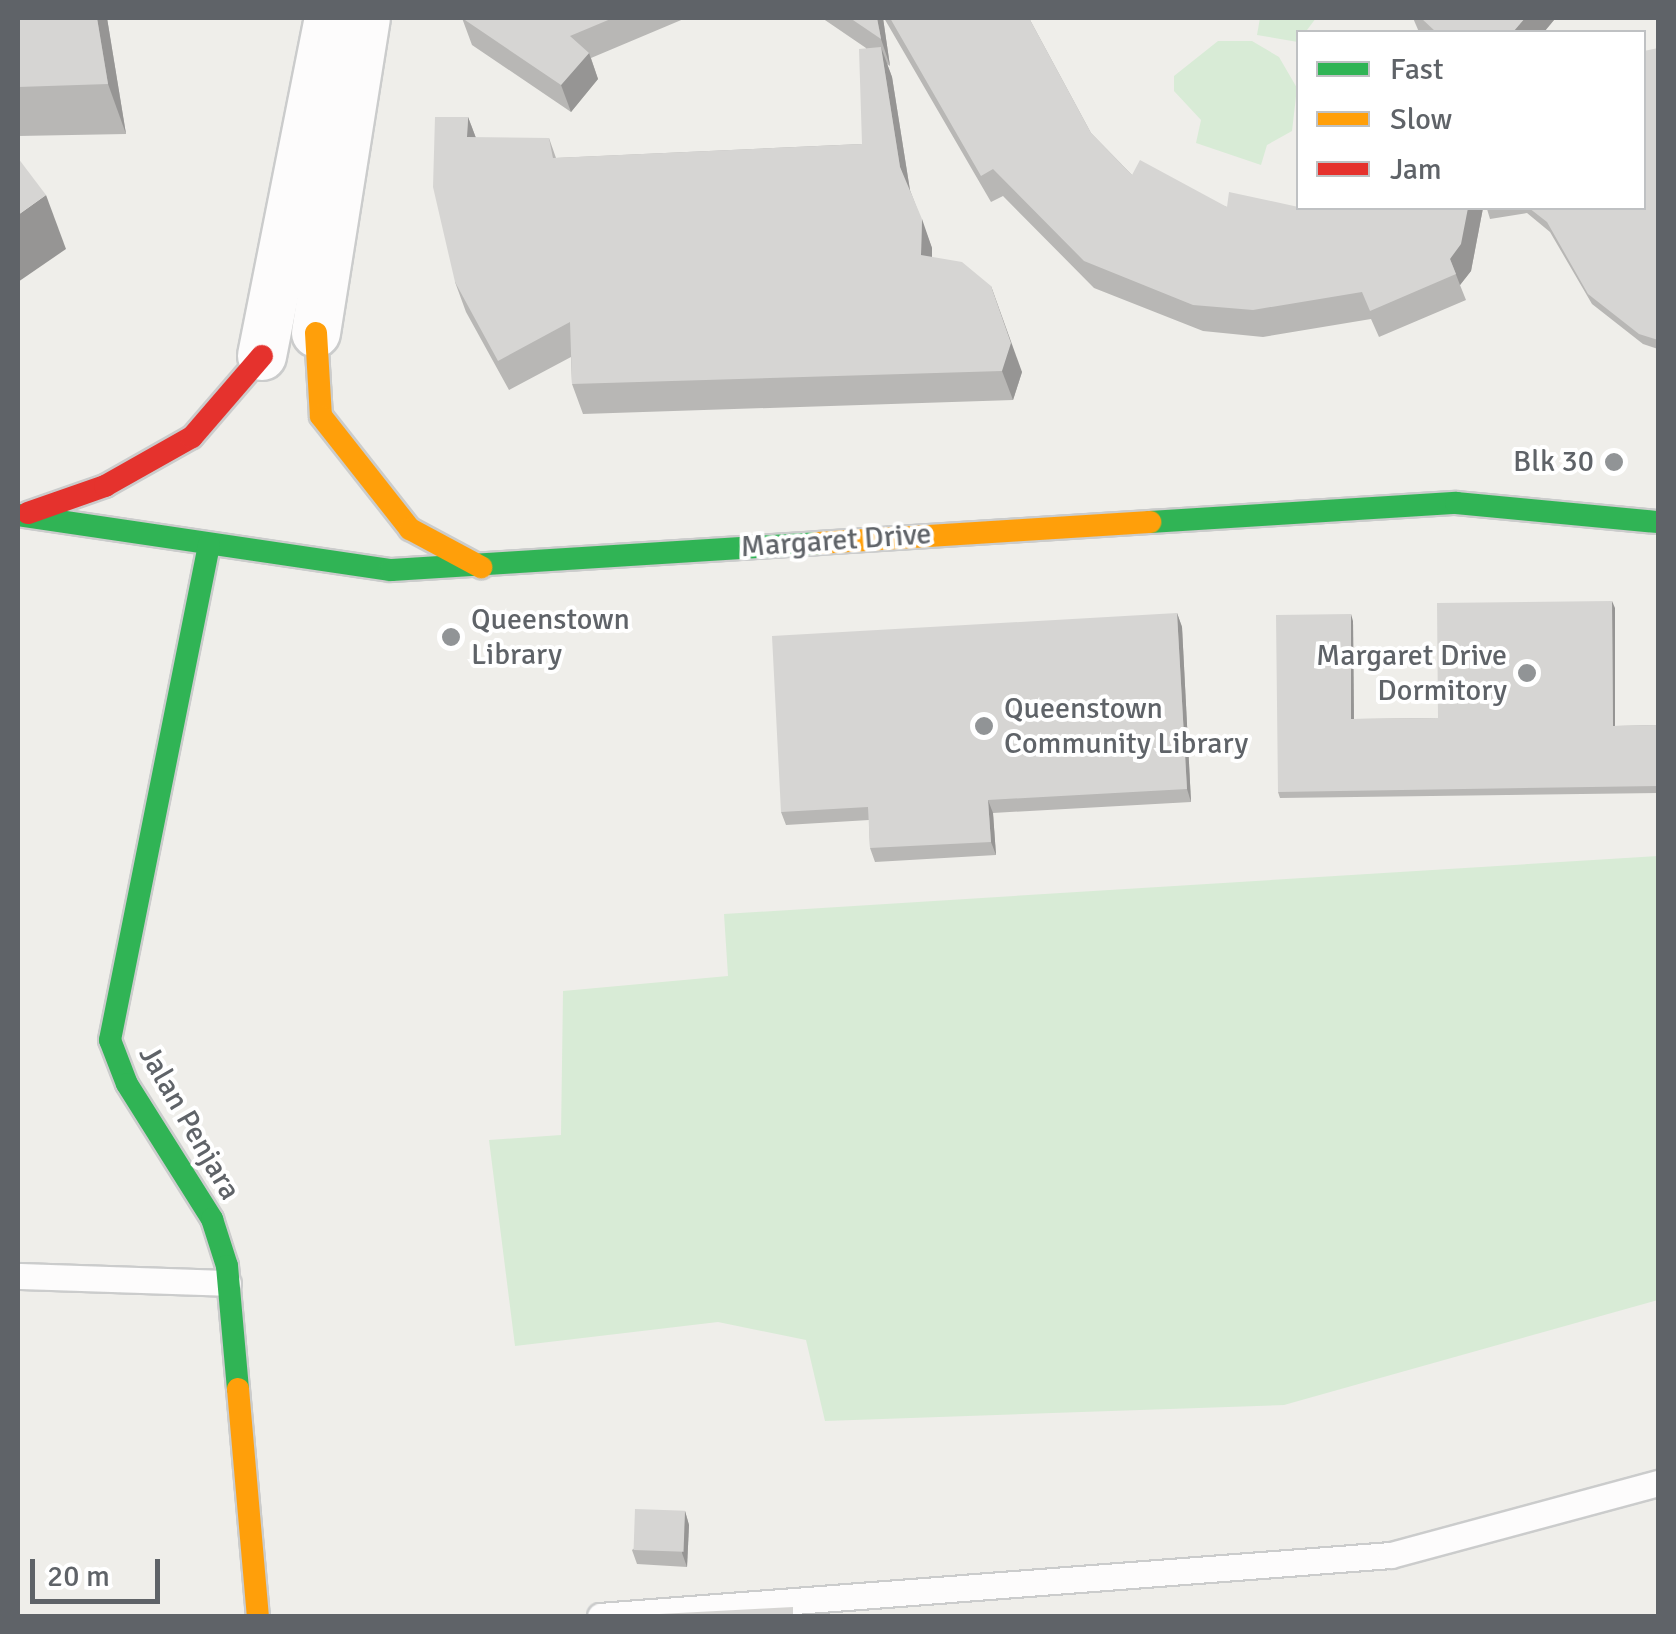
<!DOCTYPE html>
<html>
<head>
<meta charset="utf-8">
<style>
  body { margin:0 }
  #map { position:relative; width:1676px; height:1634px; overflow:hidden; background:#efeeea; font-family:Signika,sans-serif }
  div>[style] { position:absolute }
  .green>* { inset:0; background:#d8ebd6 }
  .roads { filter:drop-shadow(2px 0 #cbcccc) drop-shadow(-2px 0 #cbcccc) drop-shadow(0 2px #cbcccc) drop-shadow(0 -2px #cbcccc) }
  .lane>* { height:25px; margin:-12.5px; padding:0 12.5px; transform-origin:12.5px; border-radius:12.5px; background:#fdfcfc }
  .street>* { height:48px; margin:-24px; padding:0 24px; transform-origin:24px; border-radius:24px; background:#fdfcfc }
  .fast>* { height:22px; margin:-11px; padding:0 11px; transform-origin:11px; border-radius:11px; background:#30b455 }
  .slow>* { height:22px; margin:-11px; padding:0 11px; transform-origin:11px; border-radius:11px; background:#ff9f0a }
  .jam>* { height:22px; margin:-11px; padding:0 11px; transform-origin:11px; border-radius:11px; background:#e5322d }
  .wall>* { inset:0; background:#b8b7b5 }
  .shaded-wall>* { inset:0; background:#969594 }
  .building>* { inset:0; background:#d6d5d3; transform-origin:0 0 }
  .dots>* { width:28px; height:28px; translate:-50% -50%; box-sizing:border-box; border:5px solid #fff; border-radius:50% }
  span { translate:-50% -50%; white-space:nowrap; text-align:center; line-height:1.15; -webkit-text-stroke:8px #fff; paint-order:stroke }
  .poi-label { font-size:30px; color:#5f6368 }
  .right { translate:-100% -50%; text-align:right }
  .left { translate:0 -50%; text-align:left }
  .street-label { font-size:30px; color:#5f6368 }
  .frame { position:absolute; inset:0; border:20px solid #5f6368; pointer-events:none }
  .legend { position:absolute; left:1296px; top:30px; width:350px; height:180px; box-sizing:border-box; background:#fff; border:2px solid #bfc1c3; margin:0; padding:12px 18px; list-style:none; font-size:30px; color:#5f6368 }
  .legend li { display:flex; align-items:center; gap:20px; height:50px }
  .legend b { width:50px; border:2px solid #bfc1c3 }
  .scale { position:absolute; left:30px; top:1559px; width:130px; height:45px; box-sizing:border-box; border:5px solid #5f6368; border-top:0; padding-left:12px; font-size:30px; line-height:35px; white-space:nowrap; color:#5f6368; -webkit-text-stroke:8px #fff; paint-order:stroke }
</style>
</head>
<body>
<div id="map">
  <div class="green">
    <i style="clip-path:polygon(1260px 18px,1316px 18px,1298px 42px,1257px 35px)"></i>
    <i style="clip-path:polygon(1218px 41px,1252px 41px,1279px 57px,1297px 88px,1292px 131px,1267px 145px,1261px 165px,1196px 143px,1201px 120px,1174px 91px,1174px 76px)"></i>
    <i style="clip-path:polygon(1658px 856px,1658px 1300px,1284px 1405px,825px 1421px,806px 1340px,718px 1322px,515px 1346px,489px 1140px,561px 1135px,563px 991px,728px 976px,724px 914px)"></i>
  </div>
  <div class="roads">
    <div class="lane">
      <i style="left:18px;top:1276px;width:210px;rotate:1.9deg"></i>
      <i style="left:600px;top:1616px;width:793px;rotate:-4.41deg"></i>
      <i style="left:1391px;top:1555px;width:277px;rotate:-15.1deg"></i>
    </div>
    <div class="street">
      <i style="left:316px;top:333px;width:319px;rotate:-81deg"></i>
      <i style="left:262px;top:356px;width:345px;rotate:-78.8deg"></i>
    </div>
    <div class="fast">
      <i style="left:18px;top:515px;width:377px;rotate:8.4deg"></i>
      <i style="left:391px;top:570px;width:427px;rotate:-3.6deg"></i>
      <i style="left:1150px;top:522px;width:307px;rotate:-3.6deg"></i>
      <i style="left:1456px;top:503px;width:203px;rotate:5.4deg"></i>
      <i style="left:209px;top:545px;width:505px;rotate:101.31deg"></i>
      <i style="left:110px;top:1040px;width:47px;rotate:68.9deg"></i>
      <i style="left:127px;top:1084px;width:160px;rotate:57.8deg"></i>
      <i style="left:212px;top:1219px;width:49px;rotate:72.3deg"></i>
      <i style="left:227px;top:1266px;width:123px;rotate:84.9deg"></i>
    </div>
    <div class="slow">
      <i style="left:316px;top:333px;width:83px;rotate:86.6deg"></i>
      <i style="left:321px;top:416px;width:144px;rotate:51.8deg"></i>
      <i style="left:410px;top:529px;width:81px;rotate:28.2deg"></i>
      <i style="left:817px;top:543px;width:334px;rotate:-3.6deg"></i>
      <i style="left:238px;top:1389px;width:228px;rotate:85deg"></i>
    </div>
    <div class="jam">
      <i style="left:28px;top:513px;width:82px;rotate:-19.3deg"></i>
      <i style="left:105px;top:486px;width:100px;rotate:-29.4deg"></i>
      <i style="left:192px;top:437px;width:107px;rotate:-49.2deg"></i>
    </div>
  </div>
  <div class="wall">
    <i style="clip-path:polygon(18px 18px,107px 18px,126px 134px,18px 136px)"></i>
    <i style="clip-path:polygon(462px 18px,686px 18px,591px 58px,598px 79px,571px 112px,472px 45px)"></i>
    <i style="clip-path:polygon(822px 18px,883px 18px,890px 66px,887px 64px,892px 77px,910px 190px,932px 248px,932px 257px,1022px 372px,1013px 400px,583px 414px,572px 384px,571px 357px,509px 390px,466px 312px,455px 282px,468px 117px,476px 138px,549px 138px,556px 158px,862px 144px,866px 48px)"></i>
    <i style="clip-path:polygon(884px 18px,1029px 18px,1091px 133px,1132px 175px,1227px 207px,1483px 208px,1471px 271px,1460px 285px,1466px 300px,1379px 337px,1371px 319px,1263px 337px,1203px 331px,1094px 288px,1003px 196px,991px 202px)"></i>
    <i style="clip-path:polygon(1413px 18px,1553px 18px,1554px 20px,1544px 32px,1419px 32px)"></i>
    <i style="clip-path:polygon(1658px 48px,1658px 349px,1643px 344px,1592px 304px,1550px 232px,1527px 213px,1490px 219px,1487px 209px,1488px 208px,1644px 208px)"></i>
    <i style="clip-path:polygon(1615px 608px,1615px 726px,1658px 725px,1658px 793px,1280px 798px,1278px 792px,1353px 621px,1354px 719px,1438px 718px)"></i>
    <i style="clip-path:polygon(1177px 613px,1182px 627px,1191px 802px,993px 813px,996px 855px,875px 862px,870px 848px,869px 820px,786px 825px,781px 812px)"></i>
    <i style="clip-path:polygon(685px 1511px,689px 1525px,687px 1567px,637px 1564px,632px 1550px)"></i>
  </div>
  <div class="shaded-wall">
    <i style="clip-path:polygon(97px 18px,107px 18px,126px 134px,108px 84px)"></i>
    <i style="clip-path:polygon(877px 18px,883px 18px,890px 66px,881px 39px)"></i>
    <i style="clip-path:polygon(1525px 18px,1553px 18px,1554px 20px,1544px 32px,1513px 32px)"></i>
    <i style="clip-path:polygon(881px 47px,892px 77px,911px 197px,900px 167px)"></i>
    <i style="clip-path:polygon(589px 53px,598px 79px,571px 112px,561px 85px)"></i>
    <i style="clip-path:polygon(468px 117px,479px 146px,467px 137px)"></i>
    <i style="clip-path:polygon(46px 195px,66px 249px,18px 282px,18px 215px)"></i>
    <i style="clip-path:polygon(1468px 208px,1483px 208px,1471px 271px,1460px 285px,1450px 259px)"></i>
    <i style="clip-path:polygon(922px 219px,932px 248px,932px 285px,921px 255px)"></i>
    <i style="clip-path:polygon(991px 286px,1022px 372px,1013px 400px,1002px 371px)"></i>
    <i style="clip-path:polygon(1612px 601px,1615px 608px,1615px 733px,1613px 726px)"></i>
    <i style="clip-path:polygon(1177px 613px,1182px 627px,1191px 802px,1187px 789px)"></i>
    <i style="clip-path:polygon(1351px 614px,1353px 621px,1354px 726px,1351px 719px)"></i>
    <i style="clip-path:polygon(988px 800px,993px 813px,996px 855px,991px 842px)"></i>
    <i style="clip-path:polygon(685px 1511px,689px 1525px,687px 1567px,682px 1553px)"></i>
  </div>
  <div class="building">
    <i style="clip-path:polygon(18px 18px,97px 18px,108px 84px,18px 87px)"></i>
    <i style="clip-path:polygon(462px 18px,613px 18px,570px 36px,589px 53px,561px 85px)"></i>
    <i style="clip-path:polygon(850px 18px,877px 18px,881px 39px)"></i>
    <i style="clip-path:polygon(890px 18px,1029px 18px,1091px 133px,1132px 175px,1140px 160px,1227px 207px,1229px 192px,1303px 208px,1468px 208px,1461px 244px,1450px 259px,1456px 274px,1370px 311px,1362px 292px,1253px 310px,1193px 305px,1084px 261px,993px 169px,981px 176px)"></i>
    <i style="clip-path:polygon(1421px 18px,1525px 18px,1513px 32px,1436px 32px)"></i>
    <i style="clip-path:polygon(881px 47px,900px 167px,922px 219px,921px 255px,962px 262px,991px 286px,1011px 343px,1002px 371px,572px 384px,570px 322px,498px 361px,455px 282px,433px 187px,435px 117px,468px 117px,467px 137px,549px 138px,553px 158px,862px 144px,859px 49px)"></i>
    <i style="clip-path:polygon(1658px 48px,1658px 340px,1639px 334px,1588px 294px,1547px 222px,1529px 208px,1644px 208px,1644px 51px)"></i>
    <i style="clip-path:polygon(18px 158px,46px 195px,18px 215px)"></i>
    <i style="clip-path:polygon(1612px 601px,1613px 726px,1658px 725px,1658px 786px,1278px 792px,1276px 615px,1351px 614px,1351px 719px,1438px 718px,1437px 603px)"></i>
    <i style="clip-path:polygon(1177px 613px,1187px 789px,988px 800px,991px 842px,870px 848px,868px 807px,781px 812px,772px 636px)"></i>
    <i style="left:635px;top:1509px;width:50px;height:41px;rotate:2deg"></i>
    <i style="clip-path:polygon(793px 1607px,793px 1616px,621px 1616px)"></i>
  </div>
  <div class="dots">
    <i style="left:1614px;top:462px;background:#919496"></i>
    <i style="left:451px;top:637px;background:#919496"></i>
    <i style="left:1527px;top:673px;background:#919496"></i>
    <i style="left:984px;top:726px;background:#919496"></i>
  </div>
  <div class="poi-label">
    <span class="right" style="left:1594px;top:462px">Blk 30</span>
    <span class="left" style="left:471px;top:637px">Queenstown<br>Library</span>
    <span class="right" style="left:1507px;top:673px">Margaret Drive<br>Dormitory</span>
    <span class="left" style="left:1004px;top:726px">Queenstown<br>Community Library</span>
  </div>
  <div class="street-label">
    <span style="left:836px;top:541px;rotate:-4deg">Margaret Drive</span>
    <span style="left:189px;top:1123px;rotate:60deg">Jalan Penjara</span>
  </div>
  <div class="frame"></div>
  <ul class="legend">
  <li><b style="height:12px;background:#30b455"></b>Fast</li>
  <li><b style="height:12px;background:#ff9f0a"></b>Slow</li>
  <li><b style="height:12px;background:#e5322d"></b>Jam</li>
  </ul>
  <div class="scale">20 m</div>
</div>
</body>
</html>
